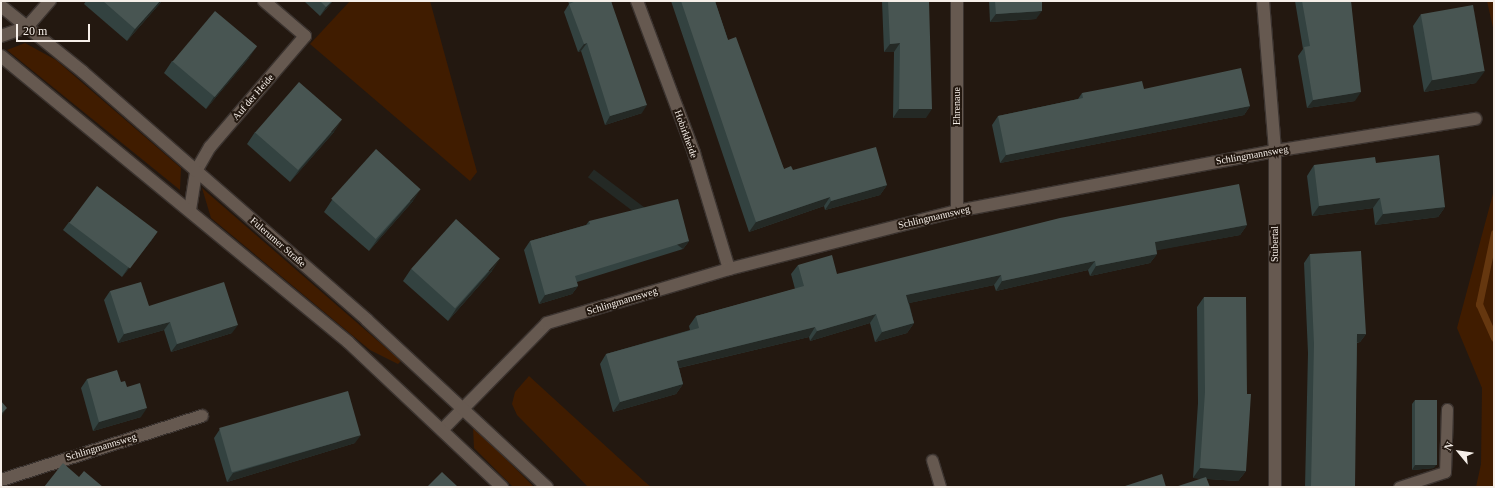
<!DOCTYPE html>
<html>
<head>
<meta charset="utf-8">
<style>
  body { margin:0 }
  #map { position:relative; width:1495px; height:488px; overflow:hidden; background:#231810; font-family:Georgia,serif }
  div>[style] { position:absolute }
  .green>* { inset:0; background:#401c00 }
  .stream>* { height:7px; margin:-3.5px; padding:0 3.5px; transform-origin:3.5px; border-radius:3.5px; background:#65370f }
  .roads { filter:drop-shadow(1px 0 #3b332f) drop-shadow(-1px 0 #3b332f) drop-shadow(0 1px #3b332f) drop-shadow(0 -1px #3b332f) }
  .lane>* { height:11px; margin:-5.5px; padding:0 5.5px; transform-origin:5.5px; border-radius:5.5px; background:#665950 }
  .street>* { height:12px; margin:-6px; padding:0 6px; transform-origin:6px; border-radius:6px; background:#665950 }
  .secondary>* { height:12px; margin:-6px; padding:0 6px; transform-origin:6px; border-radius:6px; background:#665950 }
  .wall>* { inset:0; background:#334240 }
  .shaded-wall>* { inset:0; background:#242925; transform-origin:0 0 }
  .building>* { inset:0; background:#485552; transform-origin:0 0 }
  span { translate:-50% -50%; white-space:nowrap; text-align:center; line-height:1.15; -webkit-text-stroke:4px #231810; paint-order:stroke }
  .street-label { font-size:10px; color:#f6efe9 }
  .frame { position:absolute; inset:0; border:2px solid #f6efe9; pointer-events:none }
  .north { position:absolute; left:1439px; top:432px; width:40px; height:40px; -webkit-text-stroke:3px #231810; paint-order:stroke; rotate:299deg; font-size:11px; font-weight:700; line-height:16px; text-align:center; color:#f6efe9 }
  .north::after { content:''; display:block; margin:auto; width:14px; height:18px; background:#f6efe9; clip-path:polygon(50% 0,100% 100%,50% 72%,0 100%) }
  .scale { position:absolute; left:16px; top:24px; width:74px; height:18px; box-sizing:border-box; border:2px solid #f6efe9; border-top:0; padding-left:5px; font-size:12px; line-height:14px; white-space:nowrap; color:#f6efe9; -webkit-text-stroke:3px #231810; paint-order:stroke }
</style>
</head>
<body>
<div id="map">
  <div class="green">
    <i style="clip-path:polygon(350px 1px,430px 1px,477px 172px,470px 181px,310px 44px)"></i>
    <i style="clip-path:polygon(1487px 1px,1494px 1px,1494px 32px)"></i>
    <i style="clip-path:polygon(25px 43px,56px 60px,181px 168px,180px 190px,7px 50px)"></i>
    <i style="clip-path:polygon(202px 188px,401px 361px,398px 364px,370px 350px,211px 218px)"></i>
    <i style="clip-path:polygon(1494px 190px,1494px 487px,1476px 487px,1481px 464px,1482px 388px,1457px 328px)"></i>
    <i style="clip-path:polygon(529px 376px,645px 482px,651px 487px,588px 487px,517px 415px,512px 404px,515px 392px)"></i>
    <i style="clip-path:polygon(473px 426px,534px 487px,513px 487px,474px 448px)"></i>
  </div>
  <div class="stream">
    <i style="left:1494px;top:233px;width:73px;rotate:101.9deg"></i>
    <i style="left:1479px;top:304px;width:37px;rotate:66deg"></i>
  </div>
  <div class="roads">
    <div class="lane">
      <i style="left:932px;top:460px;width:28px;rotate:73deg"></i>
      <i style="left:1399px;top:487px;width:48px;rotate:-18.1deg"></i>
      <i style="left:1445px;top:472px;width:63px;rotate:-88.2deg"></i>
    </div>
    <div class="street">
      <i style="left:637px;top:1px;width:162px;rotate:69.4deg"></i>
      <i style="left:694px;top:153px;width:121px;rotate:73.2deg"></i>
      <i style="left:957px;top:1px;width:210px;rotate:90deg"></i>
      <i style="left:1263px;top:1px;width:150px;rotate:85.4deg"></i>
      <i style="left:1275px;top:151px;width:336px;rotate:90deg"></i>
      <i style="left:1px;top:36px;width:28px;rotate:-19deg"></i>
      <i style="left:27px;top:27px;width:35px;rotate:-49deg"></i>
      <i style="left:190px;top:210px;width:39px;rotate:-81deg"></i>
      <i style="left:196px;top:171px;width:28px;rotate:-60deg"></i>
      <i style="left:210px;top:147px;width:146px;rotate:-49.4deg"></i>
      <i style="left:305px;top:36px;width:54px;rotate:-139.5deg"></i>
      <i style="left:443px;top:429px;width:148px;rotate:-45.5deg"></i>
      <i style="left:547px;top:323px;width:190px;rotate:-16.5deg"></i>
      <i style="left:729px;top:269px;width:235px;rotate:-14.3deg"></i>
      <i style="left:957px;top:211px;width:324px;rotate:-10.7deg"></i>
      <i style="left:1275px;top:151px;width:203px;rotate:-9.1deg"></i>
      <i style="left:1px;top:480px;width:211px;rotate:-17.7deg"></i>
    </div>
    <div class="secondary">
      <i style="left:1px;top:6px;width:105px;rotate:38.8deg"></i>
      <i style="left:83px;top:72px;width:377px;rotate:41.1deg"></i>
      <i style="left:367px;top:320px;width:246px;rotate:42.9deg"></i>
      <i style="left:1px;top:56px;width:450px;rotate:39.5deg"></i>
      <i style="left:348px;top:342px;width:212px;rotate:43.3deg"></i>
    </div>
  </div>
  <div class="wall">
    <i style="clip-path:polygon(86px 1px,162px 1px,127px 41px,84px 4px)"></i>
    <i style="clip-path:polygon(304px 1px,333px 1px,320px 16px)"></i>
    <i style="clip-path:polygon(568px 1px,611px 1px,642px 113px,605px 125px,581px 51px,578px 52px,564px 12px,569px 4px)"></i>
    <i style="clip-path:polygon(671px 1px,715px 1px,728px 40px,784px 169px,887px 185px,880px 195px,825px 210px,824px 206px,749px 232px)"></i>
    <i style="clip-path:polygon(882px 1px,929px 1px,926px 118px,893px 118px,894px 52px,884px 52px)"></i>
    <i style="clip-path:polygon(989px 1px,1042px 1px,1036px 19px,990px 22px)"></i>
    <i style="clip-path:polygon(1295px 1px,1351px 1px,1355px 101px,1307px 108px,1298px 56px,1303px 49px)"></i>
    <i style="clip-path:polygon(1421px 14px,1476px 83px,1424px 92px,1413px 26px)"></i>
    <i style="clip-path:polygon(249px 58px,206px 109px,164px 73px,172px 61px)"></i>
    <i style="clip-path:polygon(1144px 89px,1250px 106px,1244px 115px,1000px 163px,992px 125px,998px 116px,1078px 99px,1082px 93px)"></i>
    <i style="clip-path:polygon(255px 132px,334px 132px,290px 182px,247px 144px)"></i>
    <i style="clip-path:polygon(1376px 163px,1445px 207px,1438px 217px,1375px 225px,1373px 208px,1312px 216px,1307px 176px,1314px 165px)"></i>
    <i style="clip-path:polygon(332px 200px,413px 201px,369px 251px,324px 212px)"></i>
    <i style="clip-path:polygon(589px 221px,689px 241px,683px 249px,577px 282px,578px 286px,572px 294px,539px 304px,524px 250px,530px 241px,586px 225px)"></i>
    <i style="clip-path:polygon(69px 222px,157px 232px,151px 241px,122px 277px,63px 230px)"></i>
    <i style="clip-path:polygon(1247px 225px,1240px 235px,1156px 250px,1157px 254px,1150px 263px,1090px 276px,1088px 270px,996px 291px,994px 285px,909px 303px,914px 323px,907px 333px,875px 342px,870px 323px,810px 341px,809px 337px,679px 368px,683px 384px,676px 394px,613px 412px,600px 364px,606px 354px,690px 330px,689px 326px,696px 316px,795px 289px,791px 274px,798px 265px,837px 274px)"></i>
    <i style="clip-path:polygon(1310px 254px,1366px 334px,1360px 342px,1357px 343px,1354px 487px,1305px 487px,1308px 353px,1304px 263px)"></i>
    <i style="clip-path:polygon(411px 269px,492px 271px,448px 321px,403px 281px)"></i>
    <i style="clip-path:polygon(110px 291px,149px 306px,232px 333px,171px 352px,164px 330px,118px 343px,104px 300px)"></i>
    <i style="clip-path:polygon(1204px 297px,1246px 471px,1238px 481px,1193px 478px,1198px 403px,1197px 307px)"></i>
    <i style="clip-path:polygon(87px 379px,121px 382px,127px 387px,141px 417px,93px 431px,81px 388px)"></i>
    <i style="clip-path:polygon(1415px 400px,1434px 468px,1412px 470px,1412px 404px)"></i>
    <i style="clip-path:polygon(220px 429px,355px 443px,227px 482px,214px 438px)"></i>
  </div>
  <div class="shaded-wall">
    <i style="clip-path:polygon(160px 1px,162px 1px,127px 41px,135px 29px)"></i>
    <i style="clip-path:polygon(332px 1px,333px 1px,320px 16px,326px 7px)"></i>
    <i style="clip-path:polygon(1042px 11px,1036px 19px,990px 22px,996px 14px)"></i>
    <i style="clip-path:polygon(587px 43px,581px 51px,578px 52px,584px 44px)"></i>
    <i style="clip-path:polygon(900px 43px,894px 52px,884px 52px,890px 44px)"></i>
    <i style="clip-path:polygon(257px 46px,249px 58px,206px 109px,214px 97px)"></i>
    <i style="clip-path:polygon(1485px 71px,1476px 83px,1424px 92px,1432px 80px)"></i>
    <i style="clip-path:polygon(1361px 92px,1355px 101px,1307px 108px,1313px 100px)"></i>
    <i style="clip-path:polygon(647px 105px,642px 113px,605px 125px,610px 116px)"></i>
    <i style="clip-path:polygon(1250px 106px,1244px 115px,1000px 163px,1006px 155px)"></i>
    <i style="clip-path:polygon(899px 109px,932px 109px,926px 118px,893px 118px)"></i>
    <i style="clip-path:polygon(342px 120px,334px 132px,290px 182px,299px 170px)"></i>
    <i style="clip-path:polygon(887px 185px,880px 195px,825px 210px,831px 201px)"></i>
    <i style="clip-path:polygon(421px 189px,413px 201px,369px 251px,377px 240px)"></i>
    <i style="clip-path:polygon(830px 197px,824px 206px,749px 232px,756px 222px)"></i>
    <i style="clip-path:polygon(1380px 198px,1373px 208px,1312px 216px,1319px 206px)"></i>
    <i style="clip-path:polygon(1445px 207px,1438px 217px,1375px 225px,1383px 214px)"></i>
    <i style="clip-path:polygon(1247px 225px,1240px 235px,1148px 252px,1155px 242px)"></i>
    <i style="clip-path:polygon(157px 232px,151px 241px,122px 277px,128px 268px)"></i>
    <i style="left:689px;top:241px;width:10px;height:119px;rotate:127deg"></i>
    <i style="clip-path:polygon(1157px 254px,1150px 263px,1090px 276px,1096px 266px)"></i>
    <i style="clip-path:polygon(500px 259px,492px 271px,448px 321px,456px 309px)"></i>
    <i style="clip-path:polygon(1095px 261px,1088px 270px,996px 291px,1002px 281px)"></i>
    <i style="clip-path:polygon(1001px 275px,994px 285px,900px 305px,906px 295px)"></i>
    <i style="clip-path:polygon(578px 286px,572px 294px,539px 304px,545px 295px)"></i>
    <i style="clip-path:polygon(876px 314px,870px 323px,810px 341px,817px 331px)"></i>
    <i style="clip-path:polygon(170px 322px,164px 330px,118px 343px,124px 334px)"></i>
    <i style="clip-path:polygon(914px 323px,907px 333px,875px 342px,882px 332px)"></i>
    <i style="clip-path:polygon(238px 325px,232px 333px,171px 352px,177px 344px)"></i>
    <i style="clip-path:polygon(815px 327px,809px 337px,670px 370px,677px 361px)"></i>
    <i style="clip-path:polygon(1357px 334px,1366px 334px,1360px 342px,1351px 343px)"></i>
    <i style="clip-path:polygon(683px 384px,676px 394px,613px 412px,620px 402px)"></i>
    <i style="clip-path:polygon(7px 408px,1px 417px,1px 414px)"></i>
    <i style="clip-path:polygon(147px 408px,141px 417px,93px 431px,99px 422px)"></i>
    <i style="clip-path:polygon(361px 435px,355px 443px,227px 482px,233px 473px)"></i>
    <i style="clip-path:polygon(1437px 464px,1434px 468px,1412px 470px,1415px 465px)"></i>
    <i style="clip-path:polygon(1200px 468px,1246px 471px,1238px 481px,1193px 478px)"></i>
    <i style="clip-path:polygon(1311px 486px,1355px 487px,1310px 487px)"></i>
  </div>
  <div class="building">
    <i style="clip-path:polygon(103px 1px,160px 1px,135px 29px)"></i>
    <i style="clip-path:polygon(320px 1px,332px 1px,326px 7px)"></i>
    <i style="clip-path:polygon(576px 1px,611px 1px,647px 105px,610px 116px,587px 43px,584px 44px,569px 4px)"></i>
    <i style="clip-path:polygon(681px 1px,715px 1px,728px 40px,736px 37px,784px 169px,791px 166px,793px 170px,876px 147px,887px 185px,831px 201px,830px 197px,756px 222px)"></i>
    <i style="clip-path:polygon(888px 1px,929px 1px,932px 109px,899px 109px,900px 43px,890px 44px)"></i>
    <i style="clip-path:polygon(995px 1px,1042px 1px,1042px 11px,996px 14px)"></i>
    <i style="clip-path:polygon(1302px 1px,1351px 1px,1361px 92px,1313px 100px,1304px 47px,1310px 46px)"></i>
    <i style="left:1473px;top:5px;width:67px;height:53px;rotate:80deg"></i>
    <i style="left:215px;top:11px;width:55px;height:66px;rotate:40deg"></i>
    <i style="clip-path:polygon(1241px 68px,1250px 106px,1006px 155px,998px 116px,1083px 98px,1082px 93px,1113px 87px,1142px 81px,1144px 89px)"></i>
    <i style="left:299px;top:82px;width:57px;height:67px;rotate:41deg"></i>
    <i style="left:376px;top:149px;width:60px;height:67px;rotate:42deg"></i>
    <i style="clip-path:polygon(1439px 155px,1445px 207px,1383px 214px,1380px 198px,1319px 206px,1314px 165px,1375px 157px,1376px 163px)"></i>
    <i style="clip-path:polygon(1239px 184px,1247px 225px,1155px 242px,1157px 254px,1096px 266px,1095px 261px,1002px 281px,1001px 275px,906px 295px,914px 323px,882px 332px,876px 314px,817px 331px,815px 327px,677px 361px,683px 384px,620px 402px,606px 354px,699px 328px,696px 316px,804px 286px,798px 265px,832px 255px,837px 274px,1060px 218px)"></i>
    <i style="left:97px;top:186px;width:76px;height:46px;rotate:37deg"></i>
    <i style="clip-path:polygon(678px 199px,689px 241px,575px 276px,578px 286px,545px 295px,530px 241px,590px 224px,589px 221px)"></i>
    <i style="left:456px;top:219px;width:59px;height:67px;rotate:42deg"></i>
    <i style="clip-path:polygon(1361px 251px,1366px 334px,1357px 334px,1355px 487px,1311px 486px,1314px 344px,1310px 254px)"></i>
    <i style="clip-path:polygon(141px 282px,149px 306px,224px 282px,238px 325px,177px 344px,170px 322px,124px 334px,110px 291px)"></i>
    <i style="clip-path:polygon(1204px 297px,1246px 297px,1247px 394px,1251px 394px,1246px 471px,1200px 468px,1205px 392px)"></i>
    <i style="clip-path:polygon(117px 370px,121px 382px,125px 381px,127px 387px,140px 383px,147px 408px,99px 422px,87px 379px)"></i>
    <i style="left:348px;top:391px;width:46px;height:134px;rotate:74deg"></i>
    <i style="left:1415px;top:400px;width:22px;height:65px"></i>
    <i style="clip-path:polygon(1px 401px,7px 408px,1px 414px)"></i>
    <i style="clip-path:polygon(63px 463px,79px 477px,84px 471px,103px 487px,44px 487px)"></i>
    <i style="clip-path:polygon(442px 472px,458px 487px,427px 487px)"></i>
    <i style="clip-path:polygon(1162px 474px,1166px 487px,1122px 487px)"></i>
    <i style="clip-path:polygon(1206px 477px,1210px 487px,1175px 487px)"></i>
  </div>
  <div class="street-label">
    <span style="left:253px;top:97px;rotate:-49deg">Auf der Heide</span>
    <span style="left:957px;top:106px;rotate:-90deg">Ehrenaue</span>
    <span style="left:686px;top:134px;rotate:70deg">Hobirkheide</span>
    <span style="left:1252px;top:155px;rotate:-10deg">Schlingmannsweg</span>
    <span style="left:934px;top:217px;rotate:-13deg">Schlingmannsweg</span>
    <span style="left:278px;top:242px;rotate:41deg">Fulerumer Straße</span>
    <span style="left:1275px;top:244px;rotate:-90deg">Stubertal</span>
    <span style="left:622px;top:301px;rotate:-17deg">Schlingmannsweg</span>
    <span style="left:101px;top:447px;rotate:-17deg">Schlingmannsweg</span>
  </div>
  <div class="frame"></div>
  <div class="north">N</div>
  <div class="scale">20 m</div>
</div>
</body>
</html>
